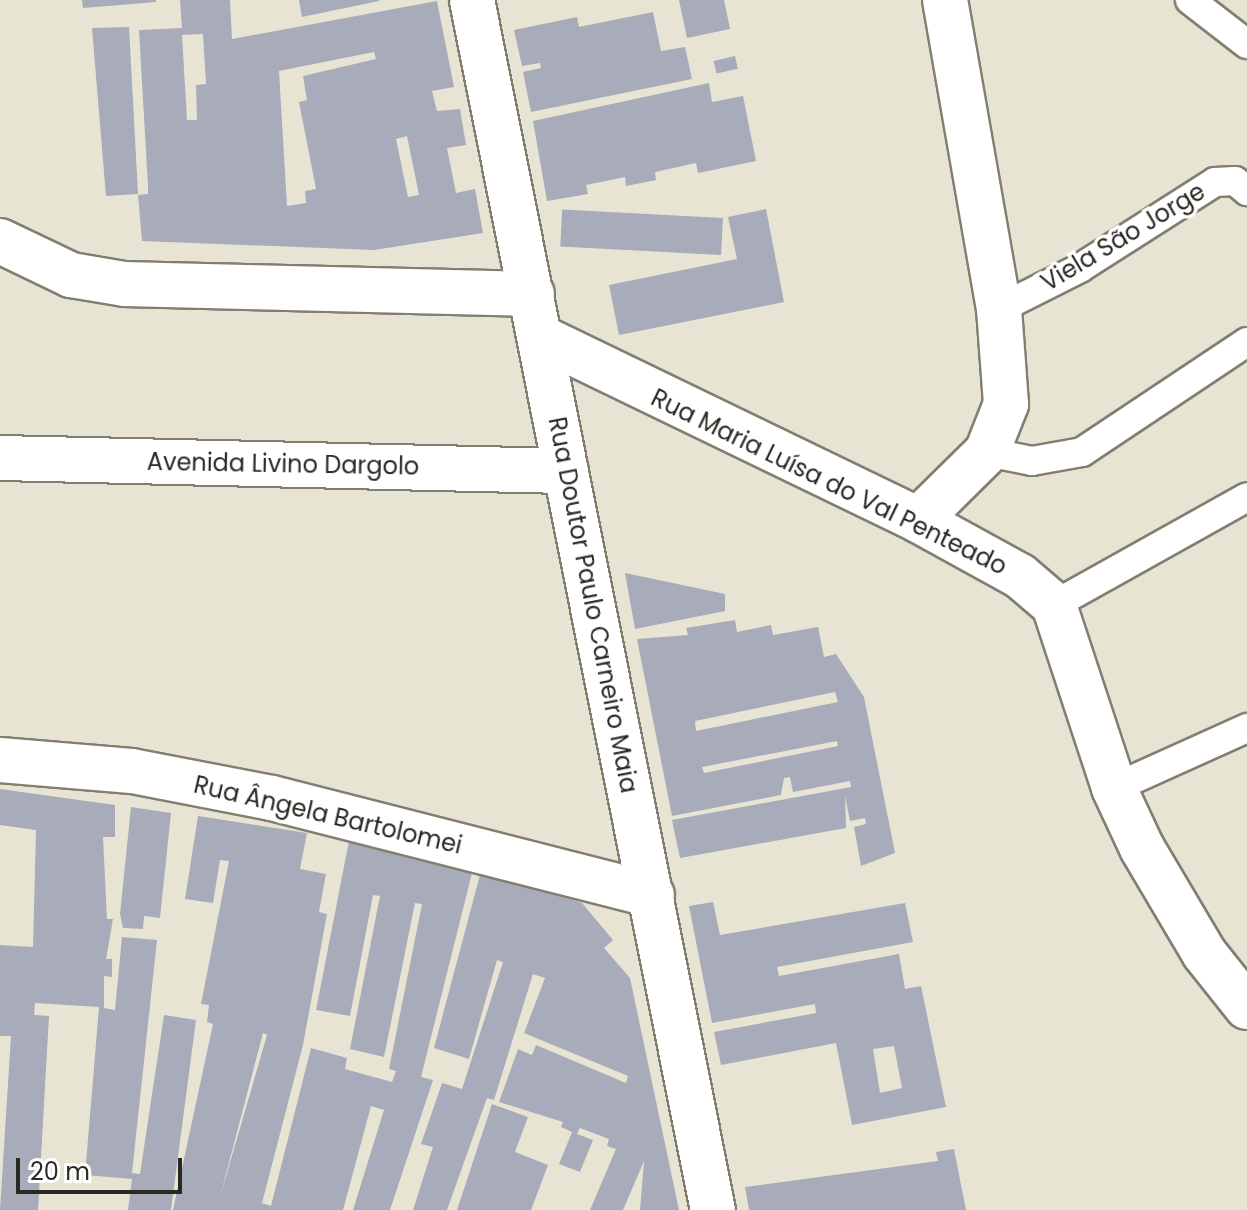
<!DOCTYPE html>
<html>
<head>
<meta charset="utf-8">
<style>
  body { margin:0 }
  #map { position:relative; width:1247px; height:1210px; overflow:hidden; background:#e8e4d4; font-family:Poppins,sans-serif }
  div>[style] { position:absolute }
  .building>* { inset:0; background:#a8abb9; transform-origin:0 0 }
  .roads { filter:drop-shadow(2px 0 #827e70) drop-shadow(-2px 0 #827e70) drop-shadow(0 2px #827e70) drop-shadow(0 -2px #827e70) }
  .lane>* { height:28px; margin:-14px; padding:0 14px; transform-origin:14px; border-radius:14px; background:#fff }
  .street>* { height:44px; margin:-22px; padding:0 22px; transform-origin:22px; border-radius:22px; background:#fff }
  span { translate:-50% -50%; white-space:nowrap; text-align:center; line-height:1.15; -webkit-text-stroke:7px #fff; paint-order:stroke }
  .street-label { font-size:24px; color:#2a2822 }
  .scale { position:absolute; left:16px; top:1158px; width:166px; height:36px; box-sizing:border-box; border:4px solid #2a2822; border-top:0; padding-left:10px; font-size:24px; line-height:28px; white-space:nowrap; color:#2a2822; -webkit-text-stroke:6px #fff; paint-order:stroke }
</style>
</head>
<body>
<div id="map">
  <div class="building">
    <i style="clip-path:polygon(82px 0,156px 0,156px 2px,83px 8px)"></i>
    <i style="clip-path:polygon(evenodd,180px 0,230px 0,232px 39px,437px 1px,454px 87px,432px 91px,437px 111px,460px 109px,466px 145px,447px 148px,456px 193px,475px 189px,483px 233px,374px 250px,142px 241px,138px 195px,148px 194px,148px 186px,139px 30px,182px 28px,180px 0,203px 34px,206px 84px,196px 85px,197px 120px,187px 120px,182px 35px,203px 34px,180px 0,374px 52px,376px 59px,303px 76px,307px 100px,299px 102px,316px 189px,305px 191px,306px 203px,287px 206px,279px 71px,374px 52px,180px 0,407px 136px,419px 195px,408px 197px,396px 139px,407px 136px)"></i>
    <i style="clip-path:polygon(299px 0,379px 0,379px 1px,302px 17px)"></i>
    <i style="clip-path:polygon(679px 0,724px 0,730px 29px,687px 38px)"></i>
    <i style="clip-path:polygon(653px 12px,661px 51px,685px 47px,692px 79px,531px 112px,523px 72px,541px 68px,540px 63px,522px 66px,514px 30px,577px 17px,579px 27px)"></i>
    <i style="clip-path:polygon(129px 27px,138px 194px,106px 196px,92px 28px)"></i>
    <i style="left:735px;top:56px;width:13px;height:22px;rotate:77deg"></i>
    <i style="clip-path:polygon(709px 83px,712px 102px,743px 96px,756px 161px,698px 173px,696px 163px,655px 172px,656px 180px,626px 186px,625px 177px,586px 185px,588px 194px,547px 201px,533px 121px)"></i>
    <i style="clip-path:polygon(766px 209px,784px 302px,619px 335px,609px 285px,737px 259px,728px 217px)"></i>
    <i style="left:723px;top:218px;width:37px;height:161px;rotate:93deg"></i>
    <i style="clip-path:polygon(625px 573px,725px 594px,725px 611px,635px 629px)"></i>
    <i style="clip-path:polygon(evenodd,735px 620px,737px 632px,771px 625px,773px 635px,818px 627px,824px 657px,836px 654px,864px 697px,895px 853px,861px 866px,854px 827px,866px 824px,865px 818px,850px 821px,845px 796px,846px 828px,680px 858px,672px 820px,851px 787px,850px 781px,793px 792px,790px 777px,784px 778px,781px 795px,672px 816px,637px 639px,688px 635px,686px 628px,735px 620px,835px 692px,838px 702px,696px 731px,695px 721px,835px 692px,735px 620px,837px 741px,838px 746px,704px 773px,702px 767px,837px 741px)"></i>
    <i style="clip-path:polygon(0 789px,115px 805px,115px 837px,103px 837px,107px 919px,113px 919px,106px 959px,112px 959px,112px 977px,104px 976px,104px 1008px,115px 1010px,122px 937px,157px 940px,132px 1173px,140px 1174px,164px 1015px,196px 1020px,171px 1210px,128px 1210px,132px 1179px,85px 1175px,99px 1007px,35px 1003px,34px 1015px,49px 1016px,38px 1210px,0 1210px,11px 1036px,0 1036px,0 945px,33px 947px,36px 830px,0 825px)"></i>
    <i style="clip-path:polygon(131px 807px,171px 813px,160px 918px,144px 916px,143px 929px,123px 928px,120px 914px)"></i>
    <i style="clip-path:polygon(evenodd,198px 816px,307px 833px,300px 869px,326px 874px,319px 912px,327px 914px,303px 1045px,262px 1203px,271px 1206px,311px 1048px,347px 1058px,345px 1069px,392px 1082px,396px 1071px,389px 1069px,422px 904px,415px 903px,384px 1057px,350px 1049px,380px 896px,373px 895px,350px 1016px,316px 1010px,349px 841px,473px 869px,421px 1077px,433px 1080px,390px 1210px,353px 1210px,384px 1110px,371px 1106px,343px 1210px,173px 1210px,213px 1024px,207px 1022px,209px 1005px,201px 1004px,229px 861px,220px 860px,213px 903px,185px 899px,198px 816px,263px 1033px,267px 1035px,220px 1197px,263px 1033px)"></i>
    <i style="clip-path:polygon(481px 871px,582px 903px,613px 940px,604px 948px,630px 978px,679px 1210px,640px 1210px,644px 1161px,623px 1210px,590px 1210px,616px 1149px,607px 1146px,609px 1139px,580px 1128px,577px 1134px,593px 1140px,580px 1172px,559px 1164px,572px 1132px,561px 1127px,563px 1122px,499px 1102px,518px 1049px,532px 1055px,536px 1045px,626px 1083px,628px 1076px,524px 1033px,545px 978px,533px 974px,494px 1100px,487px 1098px,447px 1210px,413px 1210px,433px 1147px,421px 1144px,442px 1083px,462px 1089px,503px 962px,497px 960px,469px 1059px,434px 1048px)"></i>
    <i style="clip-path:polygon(evenodd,713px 902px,720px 935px,905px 903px,913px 942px,777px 967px,779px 976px,899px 954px,905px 989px,921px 986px,946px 1107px,852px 1125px,836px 1043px,721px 1065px,714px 1032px,816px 1013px,815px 1004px,712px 1023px,689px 906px,713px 902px,894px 1046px,902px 1088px,880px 1093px,873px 1049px,894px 1046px)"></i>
    <i style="clip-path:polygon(492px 1104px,528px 1117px,515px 1152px,548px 1165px,531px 1210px,457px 1210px)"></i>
    <i style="clip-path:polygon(954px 1149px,966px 1210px,749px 1210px,745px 1187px,938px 1161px,936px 1152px)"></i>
  </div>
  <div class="roads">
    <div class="lane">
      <i style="left:1190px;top:0;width:72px;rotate:37.7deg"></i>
      <i style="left:999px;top:309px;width:91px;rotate:-26.8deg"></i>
      <i style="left:1080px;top:268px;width:160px;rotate:-32.5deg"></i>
      <i style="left:1215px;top:182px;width:20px;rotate:-3deg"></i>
      <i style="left:1235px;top:181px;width:16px;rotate:40deg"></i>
      <i style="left:987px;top:452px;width:46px;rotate:11.3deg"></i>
      <i style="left:1032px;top:461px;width:51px;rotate:-10.2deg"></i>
      <i style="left:1082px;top:452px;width:198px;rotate:-33.7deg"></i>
      <i style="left:1054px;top:605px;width:221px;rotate:-29.2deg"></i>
      <i style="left:1114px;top:788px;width:146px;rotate:-24.3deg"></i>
    </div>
    <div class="street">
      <i style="left:472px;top:0;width:1234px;rotate:78.74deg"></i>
      <i style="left:0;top:241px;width:79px;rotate:25.6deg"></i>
      <i style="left:71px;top:275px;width:55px;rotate:9.5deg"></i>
      <i style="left:125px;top:284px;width:407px;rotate:1.4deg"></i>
      <i style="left:540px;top:337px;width:420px;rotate:25.8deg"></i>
      <i style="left:918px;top:520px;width:116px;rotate:28.8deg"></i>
      <i style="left:1020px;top:576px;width:45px;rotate:40.5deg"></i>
      <i style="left:1054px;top:605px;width:193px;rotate:71.8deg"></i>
      <i style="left:1114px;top:788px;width:66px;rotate:65deg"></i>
      <i style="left:1142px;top:848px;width:122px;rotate:59.4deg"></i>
      <i style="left:1204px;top:953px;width:69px;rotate:51.5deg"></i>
      <i style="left:0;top:458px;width:566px;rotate:1.32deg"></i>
      <i style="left:918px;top:520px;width:97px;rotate:-44.6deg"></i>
      <i style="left:987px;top:452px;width:52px;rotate:-68.4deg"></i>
      <i style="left:1006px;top:404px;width:95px;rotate:-94.2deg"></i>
      <i style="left:999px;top:309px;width:314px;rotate:-99.9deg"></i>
      <i style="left:0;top:760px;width:132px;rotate:4.8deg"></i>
      <i style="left:132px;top:771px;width:143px;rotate:10.9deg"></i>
      <i style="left:272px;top:798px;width:392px;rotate:14.3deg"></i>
    </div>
  </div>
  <div class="street-label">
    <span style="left:1123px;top:237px;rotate:-31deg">Viela São Jorge</span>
    <span style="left:283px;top:464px;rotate:1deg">Avenida Livino Dargolo</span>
    <span style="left:829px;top:482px;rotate:26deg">Rua Maria Luísa do Val Penteado</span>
    <span style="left:593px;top:605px;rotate:79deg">Rua Doutor Paulo Carneiro Maia</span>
    <span style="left:328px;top:815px;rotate:13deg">Rua Ângela Bartolomei</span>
  </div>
  <div class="scale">20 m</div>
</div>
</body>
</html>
